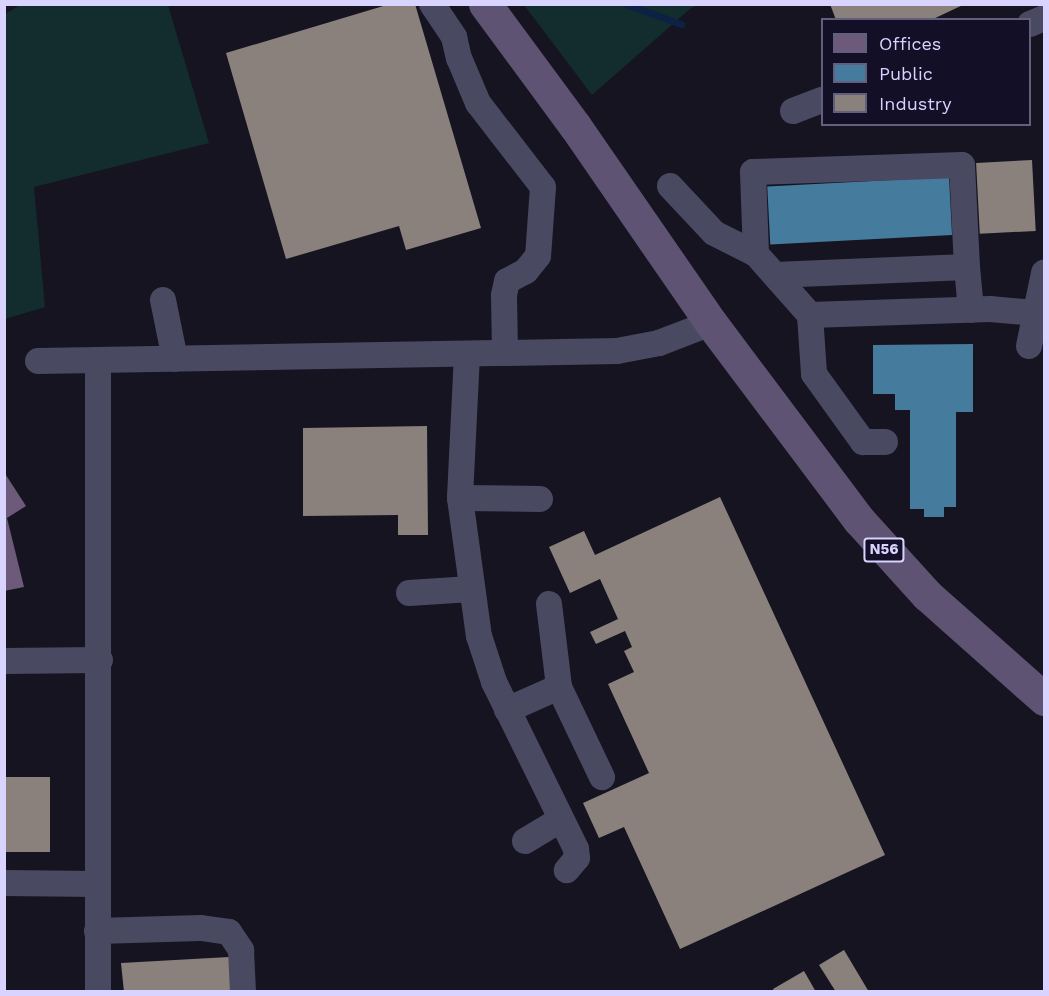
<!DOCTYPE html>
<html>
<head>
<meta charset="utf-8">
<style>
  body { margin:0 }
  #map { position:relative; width:1049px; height:996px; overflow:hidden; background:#161421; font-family:"Work Sans",sans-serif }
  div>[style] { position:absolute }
  .green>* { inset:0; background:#132c2d }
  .offices>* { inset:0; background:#6d597a }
  .public>* { inset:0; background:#457b9d; transform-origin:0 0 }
  .industry>* { inset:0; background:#8a817c; transform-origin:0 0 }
  .stream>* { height:7px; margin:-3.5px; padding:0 3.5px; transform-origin:3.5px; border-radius:3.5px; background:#0d2144 }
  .minor>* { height:26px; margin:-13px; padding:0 13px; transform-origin:13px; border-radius:13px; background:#4a4962 }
  .major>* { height:33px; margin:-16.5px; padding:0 16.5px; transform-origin:16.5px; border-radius:16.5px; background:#5e5373 }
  span { translate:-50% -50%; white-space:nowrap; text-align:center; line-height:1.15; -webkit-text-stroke:6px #130f26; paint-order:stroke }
  .shield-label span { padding:2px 4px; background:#130f26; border:2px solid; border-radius:4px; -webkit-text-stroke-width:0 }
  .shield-label { font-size:15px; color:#d9d4ff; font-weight:700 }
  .frame { position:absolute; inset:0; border:6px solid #d9d4ff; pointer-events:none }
  .legend { position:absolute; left:821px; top:18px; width:210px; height:108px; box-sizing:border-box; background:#130f26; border:2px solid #625e7d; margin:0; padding:8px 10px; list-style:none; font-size:18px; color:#d9d4ff }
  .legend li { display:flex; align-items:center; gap:12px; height:30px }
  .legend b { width:30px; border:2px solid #625e7d }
</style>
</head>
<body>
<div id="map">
  <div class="green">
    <i style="clip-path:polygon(22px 4px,168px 5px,209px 143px,34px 187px,45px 307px,5px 319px,5px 14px)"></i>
    <i style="clip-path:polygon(524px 5px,699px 5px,691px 8px,592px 95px)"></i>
  </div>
  <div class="offices">
    <i style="clip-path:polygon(4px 472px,26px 506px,7px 518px,24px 587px,4px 591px)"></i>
  </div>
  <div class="public">
    <i style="left:949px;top:177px;width:58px;height:182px;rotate:87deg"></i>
    <i style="clip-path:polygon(973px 344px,973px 412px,956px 412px,956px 507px,944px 507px,944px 517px,924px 517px,924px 509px,910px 509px,910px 410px,895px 410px,895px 394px,873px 394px,873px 345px)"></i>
  </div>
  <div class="industry">
    <i style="clip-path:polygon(390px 4px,415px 4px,481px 228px,406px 250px,399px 226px,286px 259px,226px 53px)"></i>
    <i style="clip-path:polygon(830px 4px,965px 4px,931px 20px,836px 20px)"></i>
    <i style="left:1032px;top:160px;width:71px;height:56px;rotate:87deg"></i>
    <i style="clip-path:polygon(427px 426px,428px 535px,398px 535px,398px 515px,303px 516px,303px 428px)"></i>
    <i style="clip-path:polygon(720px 497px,885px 855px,680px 949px,624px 827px,599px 838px,583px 803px,649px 773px,608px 684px,634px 672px,624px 651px,632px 647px,625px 631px,596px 644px,590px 632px,618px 619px,600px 579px,570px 593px,549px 547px,584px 531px,595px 555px)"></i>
    <i style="left:5px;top:777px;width:45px;height:75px"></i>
    <i style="clip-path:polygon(844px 950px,869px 992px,836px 992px,819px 965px)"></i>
    <i style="clip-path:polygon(229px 957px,232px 992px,124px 992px,121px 963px)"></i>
    <i style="clip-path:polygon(804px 971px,816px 992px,774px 992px,773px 989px)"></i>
  </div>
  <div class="stream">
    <i style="left:626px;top:4px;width:59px;rotate:20deg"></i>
  </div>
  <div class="minor">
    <i style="left:432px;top:4px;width:40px;rotate:56deg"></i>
    <i style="left:454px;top:37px;width:22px;rotate:77deg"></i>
    <i style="left:459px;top:58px;width:49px;rotate:67.1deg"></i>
    <i style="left:478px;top:103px;width:106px;rotate:52.3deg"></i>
    <i style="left:543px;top:187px;width:69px;rotate:94.1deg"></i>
    <i style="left:538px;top:256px;width:19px;rotate:129deg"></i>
    <i style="left:526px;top:271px;width:21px;rotate:152deg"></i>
    <i style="left:507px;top:281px;width:14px;rotate:102deg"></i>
    <i style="left:504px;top:295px;width:58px;rotate:89deg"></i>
    <i style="left:1030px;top:24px;width:15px;rotate:-23deg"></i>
    <i style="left:793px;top:111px;width:31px;rotate:-21deg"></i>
    <i style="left:670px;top:186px;width:64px;rotate:46.9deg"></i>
    <i style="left:714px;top:233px;width:47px;rotate:26.6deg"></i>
    <i style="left:756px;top:254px;width:81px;rotate:48.5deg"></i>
    <i style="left:810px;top:315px;width:180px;rotate:-1.9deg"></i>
    <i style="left:990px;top:309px;width:45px;rotate:5.1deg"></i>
    <i style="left:756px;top:254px;width:82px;rotate:-92.1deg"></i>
    <i style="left:753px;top:172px;width:209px;rotate:-1.9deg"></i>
    <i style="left:962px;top:165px;width:102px;rotate:87.2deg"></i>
    <i style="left:775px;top:275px;width:192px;rotate:-2.4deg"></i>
    <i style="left:967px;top:267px;width:43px;rotate:84.7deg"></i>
    <i style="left:163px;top:300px;width:60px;rotate:78.5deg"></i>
    <i style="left:810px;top:315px;width:59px;rotate:86.1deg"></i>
    <i style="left:814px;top:374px;width:84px;rotate:54.2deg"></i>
    <i style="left:863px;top:442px;width:22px"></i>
    <i style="left:1029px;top:346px;width:75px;rotate:-78.4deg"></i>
    <i style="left:467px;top:354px;width:144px;rotate:92.8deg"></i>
    <i style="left:460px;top:498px;width:139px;rotate:82.2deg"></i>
    <i style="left:479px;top:636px;width:48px;rotate:71.9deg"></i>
    <i style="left:494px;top:682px;width:186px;rotate:63.8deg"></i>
    <i style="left:576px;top:849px;width:9px;rotate:84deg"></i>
    <i style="left:577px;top:858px;width:16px;rotate:130deg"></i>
    <i style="left:38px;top:361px;width:579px;rotate:-0.99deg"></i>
    <i style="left:617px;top:351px;width:43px;rotate:-10.8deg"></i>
    <i style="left:659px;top:343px;width:56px;rotate:-21deg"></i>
    <i style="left:98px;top:361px;width:631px;rotate:90deg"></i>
    <i style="left:460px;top:498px;width:80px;rotate:0.7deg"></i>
    <i style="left:409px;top:593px;width:62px;rotate:-3.7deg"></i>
    <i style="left:549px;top:604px;width:84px;rotate:83.1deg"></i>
    <i style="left:559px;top:687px;width:100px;rotate:64.5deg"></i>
    <i style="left:4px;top:661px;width:96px;rotate:-0.6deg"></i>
    <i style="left:507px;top:710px;width:57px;rotate:-23.9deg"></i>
    <i style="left:525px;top:841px;width:41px;rotate:-31deg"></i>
    <i style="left:4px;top:883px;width:93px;rotate:0.6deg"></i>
    <i style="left:97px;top:931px;width:104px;rotate:-1.7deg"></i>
    <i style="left:201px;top:928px;width:28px;rotate:8deg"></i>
    <i style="left:229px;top:932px;width:22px;rotate:56deg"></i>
    <i style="left:241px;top:950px;width:42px;rotate:87.3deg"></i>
  </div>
  <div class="major">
    <i style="left:485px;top:4px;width:152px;rotate:53.6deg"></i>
    <i style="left:575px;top:126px;width:239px;rotate:55.4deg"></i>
    <i style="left:711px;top:323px;width:246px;rotate:53.1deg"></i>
    <i style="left:859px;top:520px;width:101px;rotate:47.8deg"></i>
    <i style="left:927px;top:595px;width:157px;rotate:41.6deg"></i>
  </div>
  <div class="shield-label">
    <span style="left:884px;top:550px">N56</span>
  </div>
  <div class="frame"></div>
  <ul class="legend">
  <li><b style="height:16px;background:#6d597a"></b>Offices</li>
  <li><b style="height:16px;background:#457b9d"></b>Public</li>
  <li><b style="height:16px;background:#8a817c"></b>Industry</li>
  </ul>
</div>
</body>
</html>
